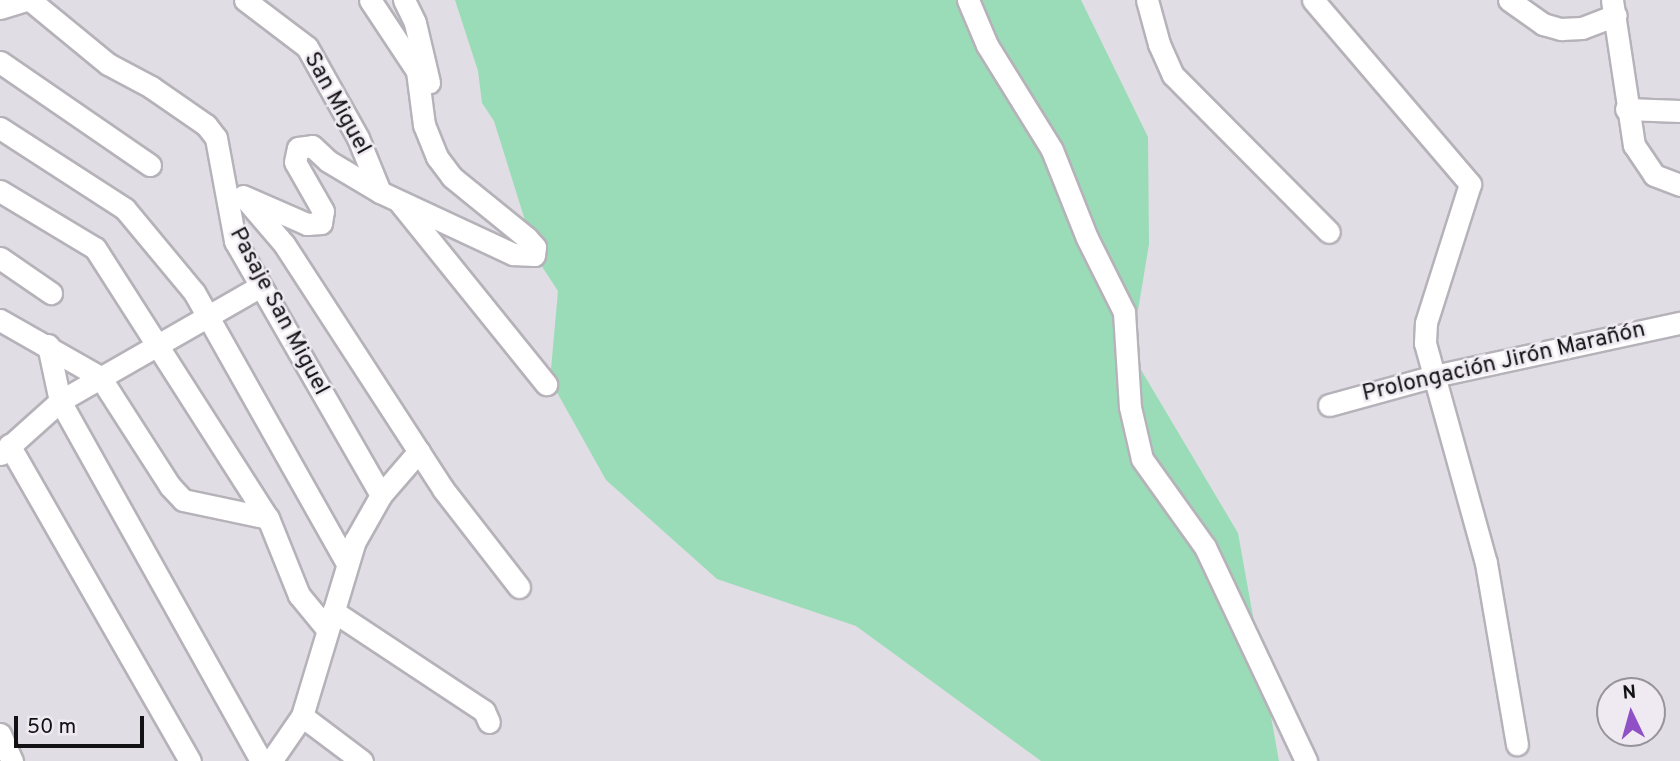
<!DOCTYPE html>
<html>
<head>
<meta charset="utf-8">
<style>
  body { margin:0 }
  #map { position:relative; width:1680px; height:761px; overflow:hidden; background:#e1dde4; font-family:Overpass,sans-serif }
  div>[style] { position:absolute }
  .green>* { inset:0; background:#9adcb8 }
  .roads { filter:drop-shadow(2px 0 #b6b2b9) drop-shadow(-2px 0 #b6b2b9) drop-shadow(0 2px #b6b2b9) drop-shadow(0 -2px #b6b2b9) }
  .street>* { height:21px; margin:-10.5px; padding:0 10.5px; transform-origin:10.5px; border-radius:10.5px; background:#fff }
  span { translate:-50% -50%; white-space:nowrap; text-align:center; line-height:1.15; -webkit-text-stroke:5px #efeaf1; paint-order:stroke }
  .street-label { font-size:23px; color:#121113 }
  .north { position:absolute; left:1596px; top:677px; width:70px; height:70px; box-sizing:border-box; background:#efeaf1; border:2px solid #979398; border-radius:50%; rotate:355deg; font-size:19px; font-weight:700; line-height:28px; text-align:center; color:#121113 }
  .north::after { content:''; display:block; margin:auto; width:24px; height:32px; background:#9050c6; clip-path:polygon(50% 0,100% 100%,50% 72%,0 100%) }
  .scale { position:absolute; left:14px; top:716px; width:130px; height:32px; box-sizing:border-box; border:4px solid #121113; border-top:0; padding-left:9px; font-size:21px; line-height:24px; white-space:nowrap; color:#121113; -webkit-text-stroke:5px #efeaf1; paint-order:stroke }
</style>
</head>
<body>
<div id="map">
  <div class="green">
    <i style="clip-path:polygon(455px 0,1081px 0,1148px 137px,1149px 244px,1131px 353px,1238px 533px,1279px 761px,1041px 761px,856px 626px,717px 579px,606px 480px,550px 380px,558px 291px,537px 259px,494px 121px,482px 103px,478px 71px)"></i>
  </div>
  <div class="roads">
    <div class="street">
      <i style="left:30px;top:0;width:101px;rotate:39.4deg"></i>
      <i style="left:108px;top:64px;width:49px;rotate:28.1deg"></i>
      <i style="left:151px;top:87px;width:67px;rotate:34.6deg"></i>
      <i style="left:206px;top:125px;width:16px;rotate:52deg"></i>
      <i style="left:216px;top:138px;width:105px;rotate:79.5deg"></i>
      <i style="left:235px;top:241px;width:293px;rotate:60.1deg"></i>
      <i style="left:245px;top:0;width:78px;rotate:37.2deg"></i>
      <i style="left:307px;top:47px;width:104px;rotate:60.7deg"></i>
      <i style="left:358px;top:138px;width:58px;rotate:67.8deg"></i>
      <i style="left:404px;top:0;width:25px;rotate:64deg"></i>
      <i style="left:415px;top:23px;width:61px;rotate:76.7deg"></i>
      <i style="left:968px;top:0;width:49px;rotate:67.1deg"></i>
      <i style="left:987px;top:45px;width:123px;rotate:58.2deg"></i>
      <i style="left:1052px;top:150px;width:95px;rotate:68.3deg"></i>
      <i style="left:1087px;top:238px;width:83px;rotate:63.4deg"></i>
      <i style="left:1124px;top:312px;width:95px;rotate:86.4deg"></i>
      <i style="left:1130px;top:407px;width:53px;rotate:77deg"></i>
      <i style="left:1142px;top:459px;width:108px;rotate:54.4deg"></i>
      <i style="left:1205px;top:547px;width:237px;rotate:64.7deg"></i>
      <i style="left:1147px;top:0;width:46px;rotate:74.7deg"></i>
      <i style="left:1159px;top:44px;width:34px;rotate:66deg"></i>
      <i style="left:1173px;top:75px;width:221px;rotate:45.2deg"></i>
      <i style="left:1313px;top:0;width:242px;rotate:49.5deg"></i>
      <i style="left:1470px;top:184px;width:146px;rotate:107.6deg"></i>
      <i style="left:1426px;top:323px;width:20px;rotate:93deg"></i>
      <i style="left:1425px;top:343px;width:228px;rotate:74.5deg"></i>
      <i style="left:1486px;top:563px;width:184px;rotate:80.3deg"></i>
      <i style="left:1509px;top:0;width:42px;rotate:35.2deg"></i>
      <i style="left:1543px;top:24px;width:19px;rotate:16deg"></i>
      <i style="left:1561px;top:29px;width:21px;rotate:-3deg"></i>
      <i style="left:1582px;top:28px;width:36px;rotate:-21deg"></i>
      <i style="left:1612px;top:0;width:147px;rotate:81.4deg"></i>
      <i style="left:1634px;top:145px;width:36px;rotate:56deg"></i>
      <i style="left:1654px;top:175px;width:28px;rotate:21deg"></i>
      <i style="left:0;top:8px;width:28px;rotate:-17deg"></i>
      <i style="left:0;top:62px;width:182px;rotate:34.5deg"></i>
      <i style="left:1626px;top:109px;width:54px;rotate:2.1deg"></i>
      <i style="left:0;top:128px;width:149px;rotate:32.9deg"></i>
      <i style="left:125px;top:209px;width:108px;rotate:50.3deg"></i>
      <i style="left:194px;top:292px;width:311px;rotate:60.6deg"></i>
      <i style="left:0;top:191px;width:111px;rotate:31deg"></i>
      <i style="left:95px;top:248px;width:321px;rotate:57.4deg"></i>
      <i style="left:268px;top:518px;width:83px;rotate:68.1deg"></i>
      <i style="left:299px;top:595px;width:44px;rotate:50.5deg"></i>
      <i style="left:243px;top:196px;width:70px;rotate:23.6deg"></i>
      <i style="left:307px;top:224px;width:14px;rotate:-4deg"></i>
      <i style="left:321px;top:223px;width:12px;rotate:-81deg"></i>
      <i style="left:323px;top:211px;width:56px;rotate:-119.7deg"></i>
      <i style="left:295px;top:162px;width:14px;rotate:-78deg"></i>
      <i style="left:298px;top:148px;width:14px;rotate:-8deg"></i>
      <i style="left:312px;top:146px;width:22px;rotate:43deg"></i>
      <i style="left:328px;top:161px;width:61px;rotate:30.8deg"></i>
      <i style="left:380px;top:192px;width:147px;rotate:25deg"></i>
      <i style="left:513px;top:254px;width:21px;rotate:3deg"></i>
      <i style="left:534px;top:255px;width:8px;rotate:-83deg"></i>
      <i style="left:535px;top:247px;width:12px;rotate:-132deg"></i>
      <i style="left:527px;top:238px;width:97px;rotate:-140.9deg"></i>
      <i style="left:452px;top:177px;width:25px;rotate:-127deg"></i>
      <i style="left:437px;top:157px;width:35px;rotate:-112deg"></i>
      <i style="left:424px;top:125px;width:54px;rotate:-97.4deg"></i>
      <i style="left:417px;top:71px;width:85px;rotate:-123.5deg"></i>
      <i style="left:248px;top:202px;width:55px;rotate:49.4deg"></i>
      <i style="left:284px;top:244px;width:292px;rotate:57deg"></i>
      <i style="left:443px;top:489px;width:124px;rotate:52.2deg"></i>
      <i style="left:400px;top:203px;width:233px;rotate:51.1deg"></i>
      <i style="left:0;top:258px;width:62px;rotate:34.5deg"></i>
      <i style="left:0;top:320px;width:115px;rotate:29.7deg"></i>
      <i style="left:100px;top:377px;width:130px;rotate:57.3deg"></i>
      <i style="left:170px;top:486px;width:19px;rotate:47deg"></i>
      <i style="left:183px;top:500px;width:87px;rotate:12deg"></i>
      <i style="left:48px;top:345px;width:57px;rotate:77.9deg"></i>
      <i style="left:60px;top:401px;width:412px;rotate:60.8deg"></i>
      <i style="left:1329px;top:405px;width:109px;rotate:-15.4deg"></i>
      <i style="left:1434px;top:376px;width:252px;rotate:-12.2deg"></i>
      <i style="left:9px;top:445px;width:364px;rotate:60.2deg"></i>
      <i style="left:1px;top:454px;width:79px;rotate:-41.9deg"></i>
      <i style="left:60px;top:401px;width:229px;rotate:-29.8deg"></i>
      <i style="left:333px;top:611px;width:181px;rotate:33.5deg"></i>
      <i style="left:484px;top:711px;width:12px;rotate:66deg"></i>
      <i style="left:302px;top:716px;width:75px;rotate:36.9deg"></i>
      <i style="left:0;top:734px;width:30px;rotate:66deg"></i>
      <i style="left:271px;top:761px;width:55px;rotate:-55.4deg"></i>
      <i style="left:302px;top:716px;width:183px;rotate:-73.2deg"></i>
      <i style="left:355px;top:541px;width:53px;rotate:-60.5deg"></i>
      <i style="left:381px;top:495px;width:58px;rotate:-49.2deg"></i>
    </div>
  </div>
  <div class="street-label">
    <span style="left:336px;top:104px;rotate:61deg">San Miguel</span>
    <span style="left:278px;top:312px;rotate:62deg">Pasaje San Miguel</span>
    <span style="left:1504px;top:363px;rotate:-13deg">Prolongación Jirón Marañón</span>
  </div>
  <div class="north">N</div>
  <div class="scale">50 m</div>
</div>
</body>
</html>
